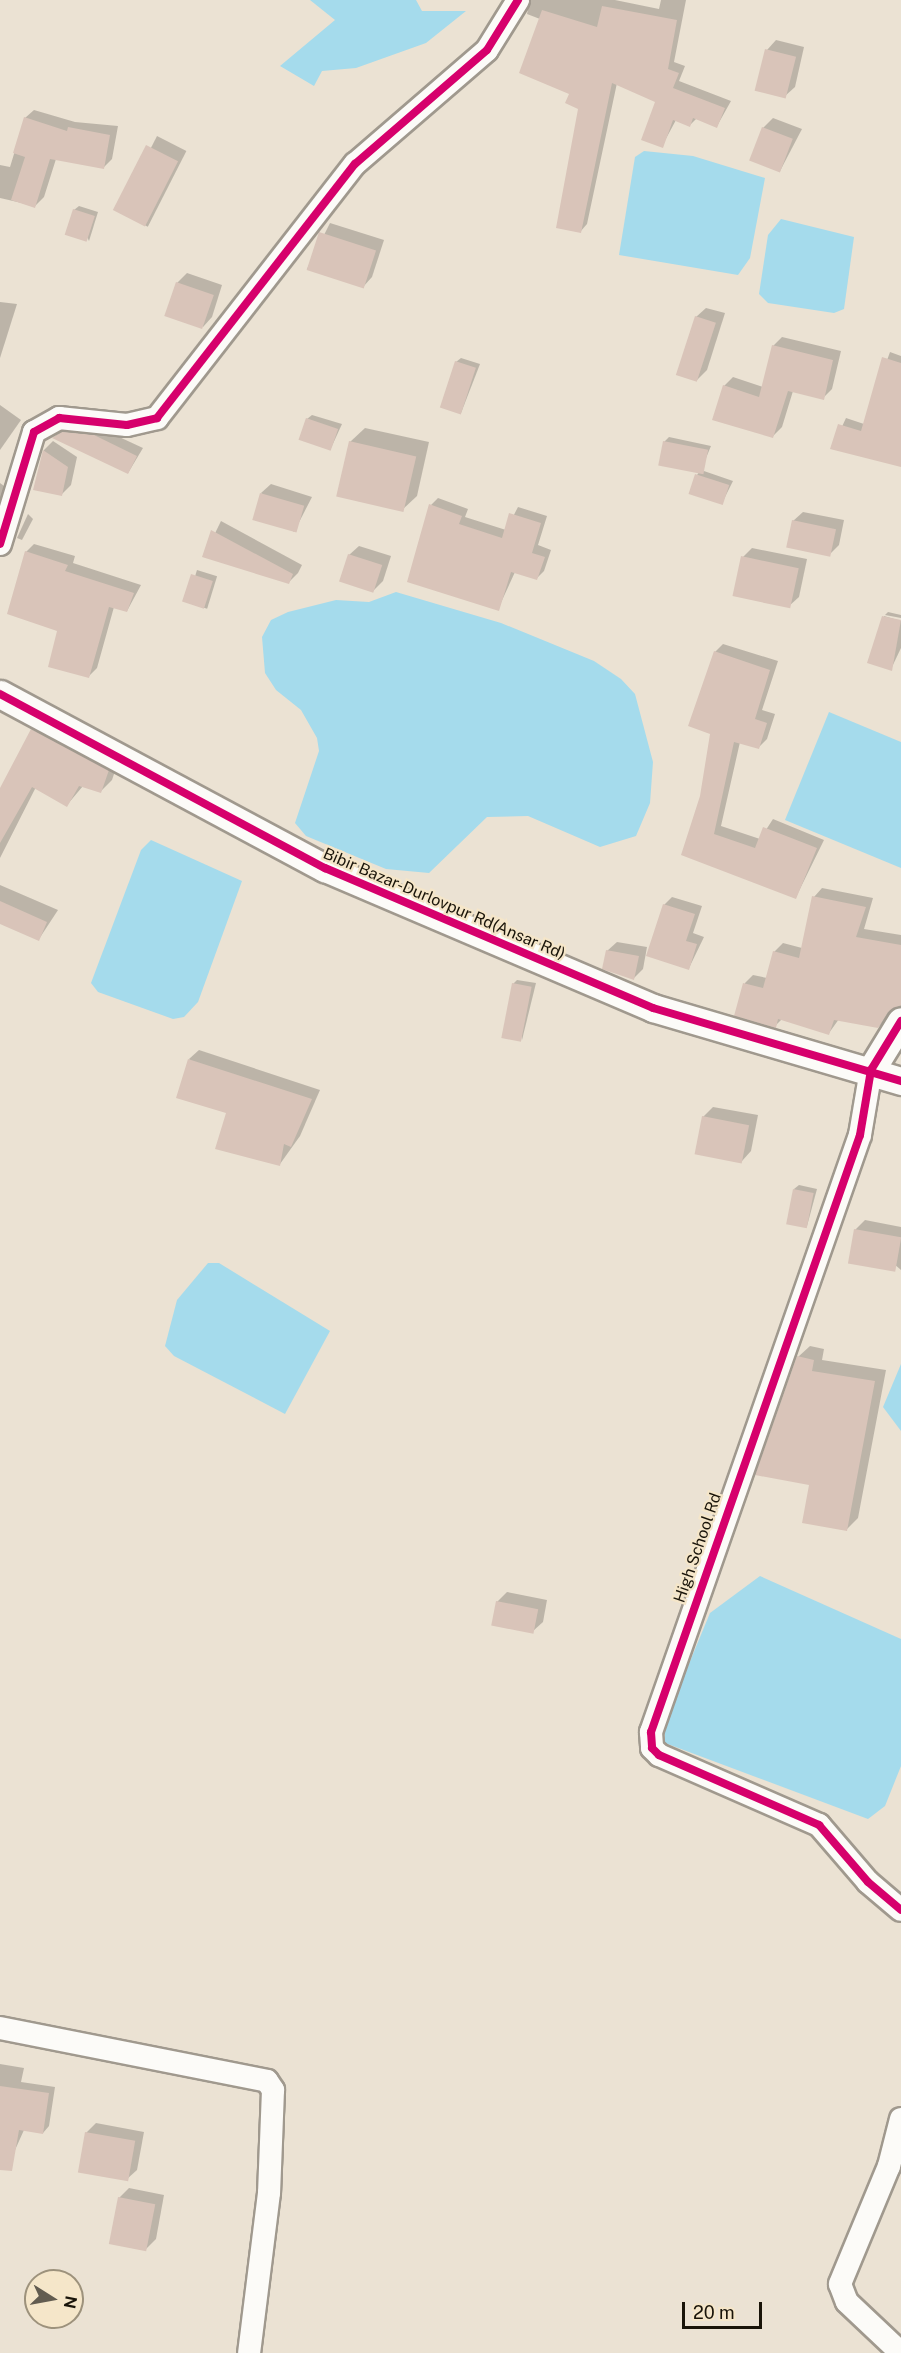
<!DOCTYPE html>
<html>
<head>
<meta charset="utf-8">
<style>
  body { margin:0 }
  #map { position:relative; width:901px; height:2353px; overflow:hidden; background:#ebe2d3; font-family:"Public Sans",sans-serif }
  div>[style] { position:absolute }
  .water>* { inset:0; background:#a5dbec }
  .shadow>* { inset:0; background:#0003; transform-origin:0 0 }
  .building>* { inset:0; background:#d9c4b9; transform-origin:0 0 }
  .roads { filter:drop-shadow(2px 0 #a0998e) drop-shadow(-2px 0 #a0998e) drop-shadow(0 2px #a0998e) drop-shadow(0 -2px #a0998e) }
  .minor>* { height:22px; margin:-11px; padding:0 11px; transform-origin:11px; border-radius:11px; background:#fcfbf8 }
  .tertiary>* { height:27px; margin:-13.5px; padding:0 13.5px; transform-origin:13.5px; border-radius:13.5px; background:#fcfbf8 }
  .cycleway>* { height:8px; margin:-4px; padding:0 4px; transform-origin:4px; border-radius:4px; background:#d6006c }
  span { translate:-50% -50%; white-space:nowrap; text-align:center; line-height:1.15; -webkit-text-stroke:4.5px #f5e6c9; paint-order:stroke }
  .street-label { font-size:16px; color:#191409 }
  .north { position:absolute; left:24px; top:2269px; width:60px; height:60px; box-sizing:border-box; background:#f5e6c9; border:2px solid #9d927c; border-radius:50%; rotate:101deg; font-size:16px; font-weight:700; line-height:24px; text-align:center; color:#191409 }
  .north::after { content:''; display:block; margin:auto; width:21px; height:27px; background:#625c50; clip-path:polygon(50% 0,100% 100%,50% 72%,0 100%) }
  .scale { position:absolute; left:682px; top:2302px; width:80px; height:27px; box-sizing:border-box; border:3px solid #191409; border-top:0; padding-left:8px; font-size:18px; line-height:21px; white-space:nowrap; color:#191409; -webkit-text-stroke:4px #f5e6c9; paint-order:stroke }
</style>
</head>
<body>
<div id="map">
  <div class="water">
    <i style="clip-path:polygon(310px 0,416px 0,422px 11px,466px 11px,426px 43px,356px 68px,322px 71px,314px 86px,280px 66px,335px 20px)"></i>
    <i style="clip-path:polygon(644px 151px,693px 156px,765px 178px,750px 258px,738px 275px,619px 255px,635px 157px)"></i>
    <i style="clip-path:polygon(781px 219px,854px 237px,844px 309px,834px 313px,768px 303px,759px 294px,768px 235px)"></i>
    <i style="clip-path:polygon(396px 592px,501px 623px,594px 661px,621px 679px,635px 694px,653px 762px,650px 803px,636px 836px,600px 847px,528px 816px,487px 817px,429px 873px,386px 869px,306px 836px,295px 823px,319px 751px,317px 738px,301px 710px,276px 690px,265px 673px,262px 637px,271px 620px,288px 612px,336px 600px,369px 602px)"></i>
    <i style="clip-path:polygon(829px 712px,901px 742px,901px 868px,785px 820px)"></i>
    <i style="clip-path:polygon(151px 840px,242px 881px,198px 1002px,184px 1017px,173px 1019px,98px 992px,91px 983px,141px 850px)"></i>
    <i style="clip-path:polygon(208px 1263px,219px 1263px,330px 1331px,285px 1414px,174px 1356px,165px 1346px,177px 1300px)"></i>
    <i style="clip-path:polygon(901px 1364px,901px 1431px,883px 1407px)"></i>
    <i style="clip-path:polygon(760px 1576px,901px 1639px,901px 1766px,885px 1806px,868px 1819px,665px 1743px,664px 1724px,710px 1613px)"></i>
  </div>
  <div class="shadow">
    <i style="clip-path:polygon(530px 0,615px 0,659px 9px,661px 0,686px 0,674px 62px,685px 66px,679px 81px,731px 101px,717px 126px,697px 118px,690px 125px,676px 120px,662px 146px,657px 101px,617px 83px,587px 224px,580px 232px,580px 108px,540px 19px,527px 14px)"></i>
    <i style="clip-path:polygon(776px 40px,804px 47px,795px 87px,785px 96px,767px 50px)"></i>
    <i style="clip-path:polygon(34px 110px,75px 122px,118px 126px,112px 159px,103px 168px,56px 159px,44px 197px,35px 206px,0 198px,0 165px,10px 167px,25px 118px)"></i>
    <i style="clip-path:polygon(773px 118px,802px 129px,780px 171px,763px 128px)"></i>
    <i style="left:157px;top:136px;width:33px;height:85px;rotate:27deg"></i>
    <i style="clip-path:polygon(79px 206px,98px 212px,89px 241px,74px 210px)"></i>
    <i style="clip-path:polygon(330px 223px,384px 240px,372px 277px,363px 287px,307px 269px)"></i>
    <i style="clip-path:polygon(187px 273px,222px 285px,212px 317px,203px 327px,177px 283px)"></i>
    <i style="clip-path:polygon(0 302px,17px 304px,0 358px)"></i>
    <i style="clip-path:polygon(706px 308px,725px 313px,707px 370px,697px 380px,696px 317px)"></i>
    <i style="clip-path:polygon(782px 337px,841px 351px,832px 389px,823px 398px,793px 391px,782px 427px,773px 436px,724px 386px,733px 377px,763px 387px,773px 346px)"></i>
    <i style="clip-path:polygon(890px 352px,901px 356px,901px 462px,832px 448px,846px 418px,864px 424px)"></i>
    <i style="clip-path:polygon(461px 358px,480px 364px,461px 413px,456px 362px)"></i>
    <i style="clip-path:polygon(0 405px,21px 420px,0 450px)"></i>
    <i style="clip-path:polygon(312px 415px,342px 424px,331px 448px,307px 419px)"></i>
    <i style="clip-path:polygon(70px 425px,102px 429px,143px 448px,128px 473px,54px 437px)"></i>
    <i style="clip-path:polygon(365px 428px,429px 442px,417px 496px,402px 510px,350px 442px)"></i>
    <i style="clip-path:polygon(669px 437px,711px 446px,701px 470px,733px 481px,722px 503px,697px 475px,700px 471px,664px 442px)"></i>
    <i style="clip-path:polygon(53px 441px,77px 457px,71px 485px,61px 495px,34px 489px,44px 450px)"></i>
    <i style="clip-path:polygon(0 483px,8px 489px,0 515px)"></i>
    <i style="clip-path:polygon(271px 484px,312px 497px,294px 532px,261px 493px)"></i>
    <i style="clip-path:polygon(438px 498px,468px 509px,465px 517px,506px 530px,518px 507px,547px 516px,538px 545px,551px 550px,544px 571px,537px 578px,515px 572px,498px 609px,431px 505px)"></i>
    <i style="clip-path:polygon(803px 512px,844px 520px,839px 545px,829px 555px,793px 521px)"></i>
    <i style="clip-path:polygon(28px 514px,33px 519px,22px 540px,17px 538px)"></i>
    <i style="clip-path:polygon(221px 521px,302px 565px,298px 573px,289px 582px,204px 556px)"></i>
    <i style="clip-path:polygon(34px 544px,75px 556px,73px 563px,141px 585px,127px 611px,114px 607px,97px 668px,88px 677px,59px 630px,26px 552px)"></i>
    <i style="clip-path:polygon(359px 546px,391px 556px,383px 581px,373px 591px,349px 555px)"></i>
    <i style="clip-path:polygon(752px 548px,807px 559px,799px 597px,789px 606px,743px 557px)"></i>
    <i style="left:197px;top:570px;width:21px;height:34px;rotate:17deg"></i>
    <i style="clip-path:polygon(888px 612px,901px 615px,901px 618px,885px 615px)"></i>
    <i style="clip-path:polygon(884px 616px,901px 621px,901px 648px,891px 669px)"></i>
    <i style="clip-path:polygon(723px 644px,778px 661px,762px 710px,775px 714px,767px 739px,758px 748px,740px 742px,721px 826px,760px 839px,773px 819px,824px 840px,796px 897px,683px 854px,701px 797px,712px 733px,715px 652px)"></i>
    <i style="clip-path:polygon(44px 718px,119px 759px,112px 780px,101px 791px,83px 786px,67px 805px,36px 787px,0 858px,0 791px)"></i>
    <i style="clip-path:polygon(0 885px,58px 910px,39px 939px,0 922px)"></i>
    <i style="clip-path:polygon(822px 888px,873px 898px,864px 929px,901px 935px,901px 1006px,878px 1027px,839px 1019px,829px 1033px,782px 1019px,775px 1026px,736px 1014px,745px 983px,753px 975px,767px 978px,774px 952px,783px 943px,802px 948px,814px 897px)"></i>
    <i style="clip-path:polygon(672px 897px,702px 906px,693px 933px,704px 937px,689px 968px,664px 905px)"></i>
    <i style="clip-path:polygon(617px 942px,647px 947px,643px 969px,633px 979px,607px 951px)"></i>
    <i style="clip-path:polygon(517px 980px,536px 983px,522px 1040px,513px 984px)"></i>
    <i style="clip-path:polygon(199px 1050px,320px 1090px,300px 1136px,280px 1164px,227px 1112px,189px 1059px)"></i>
    <i style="clip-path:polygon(713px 1107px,758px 1115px,751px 1151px,742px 1161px,703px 1117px)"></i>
    <i style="clip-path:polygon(799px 1185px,817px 1189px,807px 1226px,794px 1189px)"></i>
    <i style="clip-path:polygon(865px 1220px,901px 1227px,901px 1270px,855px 1230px)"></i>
    <i style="clip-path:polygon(810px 1346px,824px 1349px,822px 1360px,886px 1370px,858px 1518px,847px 1529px,798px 1357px)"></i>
    <i style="clip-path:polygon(507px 1592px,547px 1600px,543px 1622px,533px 1631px,497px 1602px)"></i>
    <i style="clip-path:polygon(0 2064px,24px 2068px,21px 2082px,55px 2087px,49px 2126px,43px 2133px,24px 2130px,15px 2150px,0 2148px)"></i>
    <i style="clip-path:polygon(96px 2123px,144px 2132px,137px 2170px,127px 2179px,86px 2133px)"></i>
    <i style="clip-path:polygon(129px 2188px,164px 2195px,156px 2239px,146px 2249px,119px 2198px)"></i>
  </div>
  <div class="building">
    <i style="clip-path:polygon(602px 6px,677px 20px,668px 69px,679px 73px,673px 88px,725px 108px,717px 128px,693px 118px,690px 127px,673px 120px,663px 148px,641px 140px,655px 102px,612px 83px,581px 233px,556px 228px,578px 109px,565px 103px,569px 94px,519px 73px,542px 10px,597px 27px)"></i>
    <i style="left:765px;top:49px;width:32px;height:43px;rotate:14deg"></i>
    <i style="clip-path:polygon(24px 117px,67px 131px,68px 127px,110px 135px,104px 169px,50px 159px,35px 208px,11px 200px,25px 157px,13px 153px)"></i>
    <i style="left:762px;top:127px;width:33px;height:36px;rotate:21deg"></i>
    <i style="left:146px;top:145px;width:36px;height:73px;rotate:27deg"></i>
    <i style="left:73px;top:209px;width:23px;height:27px;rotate:18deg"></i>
    <i style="left:319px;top:232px;width:60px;height:40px;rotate:18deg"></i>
    <i style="left:176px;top:282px;width:40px;height:36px;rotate:19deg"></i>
    <i style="left:695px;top:316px;width:22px;height:62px;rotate:18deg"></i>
    <i style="clip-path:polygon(772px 345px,833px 360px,824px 400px,788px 391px,773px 438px,712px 420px,723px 385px,759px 397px)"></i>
    <i style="clip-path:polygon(882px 357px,901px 363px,901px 467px,830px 449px,838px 424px,861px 431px)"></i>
    <i style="left:455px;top:361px;width:22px;height:49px;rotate:18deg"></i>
    <i style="left:306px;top:418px;width:34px;height:23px;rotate:19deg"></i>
    <i style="clip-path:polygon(62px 432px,94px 435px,137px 456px,128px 474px,52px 438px)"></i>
    <i style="left:349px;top:441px;width:69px;height:57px;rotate:13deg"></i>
    <i style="left:663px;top:441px;width:46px;height:25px;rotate:11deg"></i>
    <i style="clip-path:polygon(43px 450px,68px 467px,62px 496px,33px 490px)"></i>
    <i style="left:695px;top:474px;width:36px;height:21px;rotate:18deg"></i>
    <i style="left:260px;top:493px;width:46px;height:28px;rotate:16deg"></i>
    <i style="clip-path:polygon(429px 504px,462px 516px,459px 524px,502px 538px,509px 513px,541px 523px,532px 553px,545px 557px,537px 580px,511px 572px,499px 611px,407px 582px)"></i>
    <i style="left:792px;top:520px;width:45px;height:28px;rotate:12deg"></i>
    <i style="clip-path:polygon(211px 530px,293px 574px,289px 584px,202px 557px)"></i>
    <i style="clip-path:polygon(25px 551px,68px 565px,65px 571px,134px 593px,127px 612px,109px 607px,89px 678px,48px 667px,57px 631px,7px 614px)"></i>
    <i style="left:348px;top:554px;width:36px;height:29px;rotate:18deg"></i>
    <i style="left:741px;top:556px;width:59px;height:41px;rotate:12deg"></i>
    <i style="left:191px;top:574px;width:23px;height:29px;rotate:18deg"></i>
    <i style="clip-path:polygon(882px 616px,901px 620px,892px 671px,867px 663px)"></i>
    <i style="clip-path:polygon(714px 651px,770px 670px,755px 719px,767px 723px,759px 749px,734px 742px,714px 834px,755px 848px,763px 827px,817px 848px,796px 899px,681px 855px,700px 796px,710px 734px,688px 726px)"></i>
    <i style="clip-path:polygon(31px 729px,109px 770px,101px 793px,79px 786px,67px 807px,32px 787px,0 843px,0 788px)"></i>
    <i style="clip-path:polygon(812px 896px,866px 907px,856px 937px,901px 945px,901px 1005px,888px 1012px,878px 1028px,834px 1020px,829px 1035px,778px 1019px,776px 1028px,734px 1016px,743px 983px,763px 988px,773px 951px,799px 958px)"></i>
    <i style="clip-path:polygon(0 901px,47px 922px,39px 941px,0 924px)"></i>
    <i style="clip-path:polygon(663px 904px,695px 914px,686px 941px,697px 944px,689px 970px,646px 956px)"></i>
    <i style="clip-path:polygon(606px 950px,639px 956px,634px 980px,602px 969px)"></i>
    <i style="left:512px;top:983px;width:20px;height:56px;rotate:11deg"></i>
    <i style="clip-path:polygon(188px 1059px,312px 1099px,291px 1147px,284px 1144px,280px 1166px,215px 1149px,226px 1113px,176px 1098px)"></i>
    <i style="left:702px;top:1116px;width:48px;height:39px;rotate:11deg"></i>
    <i style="left:793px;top:1189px;width:21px;height:36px;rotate:11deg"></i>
    <i style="left:854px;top:1229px;width:48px;height:35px;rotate:10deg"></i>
    <i style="clip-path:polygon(797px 1356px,814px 1360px,812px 1371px,875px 1381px,847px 1531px,802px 1523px,809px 1485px,755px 1475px)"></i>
    <i style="left:496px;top:1601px;width:43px;height:25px;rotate:11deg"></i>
    <i style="clip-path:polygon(0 2086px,49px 2093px,43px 2134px,19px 2130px,12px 2171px,0 2170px)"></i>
    <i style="left:85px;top:2132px;width:51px;height:41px;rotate:10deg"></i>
    <i style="left:118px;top:2197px;width:38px;height:48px;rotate:11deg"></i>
  </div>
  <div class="roads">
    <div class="minor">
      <i style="left:0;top:544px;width:117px;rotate:-73.1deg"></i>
      <i style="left:34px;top:432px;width:29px;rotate:-29deg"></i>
      <i style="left:59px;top:418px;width:68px;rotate:5.9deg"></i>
      <i style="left:127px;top:425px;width:31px;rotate:-13deg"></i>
      <i style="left:157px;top:418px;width:322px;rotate:-52.1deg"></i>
      <i style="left:355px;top:164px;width:174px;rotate:-40.8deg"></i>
      <i style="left:487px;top:50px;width:59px;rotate:-58.2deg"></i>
      <i style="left:871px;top:1070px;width:66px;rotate:99.6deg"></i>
      <i style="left:860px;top:1135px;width:633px;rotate:109.29deg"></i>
      <i style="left:651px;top:1732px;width:16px;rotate:86deg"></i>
      <i style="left:652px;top:1748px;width:10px;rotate:45deg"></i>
      <i style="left:659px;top:1755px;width:175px;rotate:23.6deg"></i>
      <i style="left:819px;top:1825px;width:75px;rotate:49.3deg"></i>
      <i style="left:868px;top:1882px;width:43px;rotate:40.3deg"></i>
      <i style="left:0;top:2028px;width:272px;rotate:11.2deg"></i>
      <i style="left:267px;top:2081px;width:11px;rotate:56deg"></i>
      <i style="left:273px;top:2090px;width:103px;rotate:92.2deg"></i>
      <i style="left:269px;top:2193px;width:161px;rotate:97.1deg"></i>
      <i style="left:901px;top:2119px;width:49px;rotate:104.3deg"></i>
      <i style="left:889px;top:2166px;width:128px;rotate:112.6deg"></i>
      <i style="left:840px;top:2284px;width:19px;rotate:69deg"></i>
      <i style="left:847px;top:2302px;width:74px;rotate:43.4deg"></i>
    </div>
    <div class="tertiary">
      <i style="left:0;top:694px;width:369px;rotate:28.2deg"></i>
      <i style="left:325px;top:868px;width:357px;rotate:23.1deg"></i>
      <i style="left:653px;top:1008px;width:259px;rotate:16.4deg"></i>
      <i style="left:871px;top:1070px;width:57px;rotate:-58.5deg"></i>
    </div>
  </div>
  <div class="cycleway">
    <i style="left:0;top:544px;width:117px;rotate:-73.1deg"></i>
    <i style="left:34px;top:432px;width:29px;rotate:-29deg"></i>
    <i style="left:59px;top:418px;width:68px;rotate:5.9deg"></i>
    <i style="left:127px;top:425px;width:31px;rotate:-13deg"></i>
    <i style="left:157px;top:418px;width:322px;rotate:-52.1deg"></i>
    <i style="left:355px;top:164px;width:174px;rotate:-40.8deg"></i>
    <i style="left:487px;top:50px;width:59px;rotate:-58.2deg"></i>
    <i style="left:0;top:694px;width:369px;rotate:28.2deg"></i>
    <i style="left:325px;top:868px;width:357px;rotate:23.1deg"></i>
    <i style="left:653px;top:1008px;width:259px;rotate:16.4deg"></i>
    <i style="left:901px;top:1021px;width:57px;rotate:121.5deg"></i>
    <i style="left:871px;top:1070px;width:66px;rotate:99.6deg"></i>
    <i style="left:860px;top:1135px;width:633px;rotate:109.29deg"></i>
    <i style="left:651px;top:1732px;width:16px;rotate:86deg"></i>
    <i style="left:652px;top:1748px;width:10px;rotate:45deg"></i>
    <i style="left:659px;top:1755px;width:175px;rotate:23.6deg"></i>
    <i style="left:819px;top:1825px;width:75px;rotate:49.3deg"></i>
    <i style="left:868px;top:1882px;width:43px;rotate:40.3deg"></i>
  </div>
  <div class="street-label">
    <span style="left:444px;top:904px;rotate:23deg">Bibir Bazar-Durlovpur Rd(Ansar Rd)</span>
    <span style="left:698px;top:1548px;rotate:-71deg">High School Rd</span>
  </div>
  <div class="north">N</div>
  <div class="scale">20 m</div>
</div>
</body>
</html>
